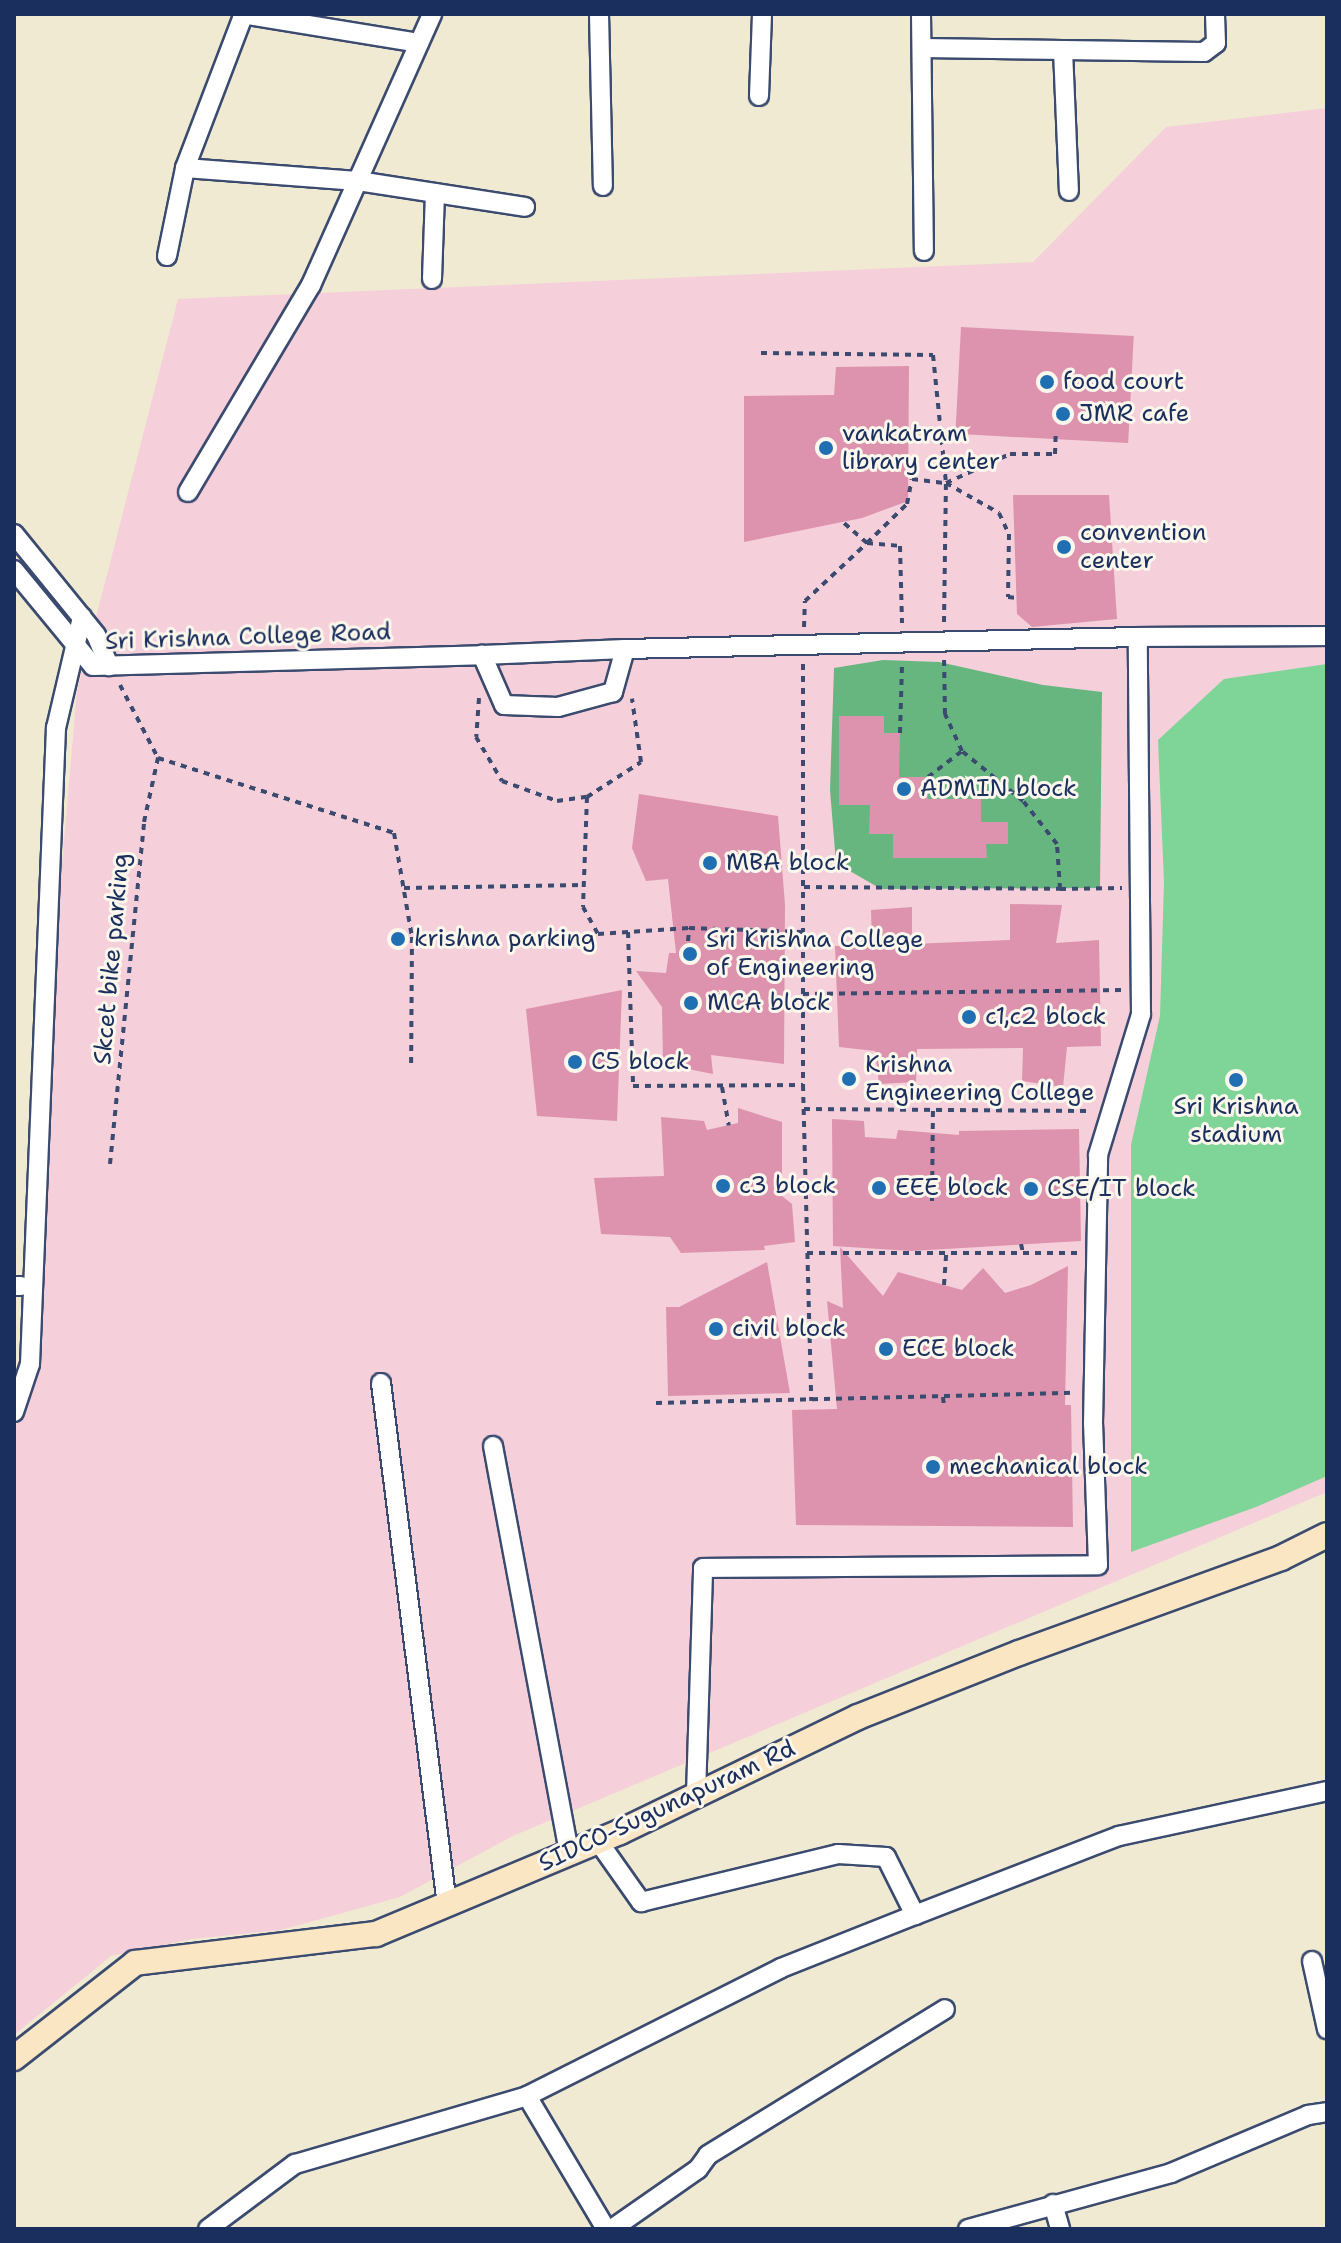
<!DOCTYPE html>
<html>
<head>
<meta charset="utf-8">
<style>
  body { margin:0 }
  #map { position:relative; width:1341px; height:2243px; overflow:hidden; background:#f0ead2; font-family:"Shantell Sans",sans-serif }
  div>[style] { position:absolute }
  .built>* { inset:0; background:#f5cfda }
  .green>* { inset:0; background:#7fd497 }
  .forest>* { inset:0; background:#67b680 }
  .building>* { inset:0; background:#dd93ad; transform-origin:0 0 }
  .path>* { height:4px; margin-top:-2px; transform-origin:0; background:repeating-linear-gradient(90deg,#3b4b6f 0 6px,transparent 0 12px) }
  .roads { filter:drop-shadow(2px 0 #3b4b6f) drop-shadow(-2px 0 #3b4b6f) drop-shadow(0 2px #3b4b6f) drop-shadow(0 -2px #3b4b6f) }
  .street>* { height:18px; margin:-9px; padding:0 9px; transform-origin:9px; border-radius:9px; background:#fff }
  .secondary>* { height:24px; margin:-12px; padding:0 12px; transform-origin:12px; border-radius:12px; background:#fbe6c4 }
  .dots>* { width:22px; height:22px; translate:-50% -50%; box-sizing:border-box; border:4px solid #fbf7ec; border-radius:50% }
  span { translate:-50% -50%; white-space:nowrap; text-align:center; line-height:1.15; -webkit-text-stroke:6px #fbf7ec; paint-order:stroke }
  .poi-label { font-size:24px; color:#1b2f5e }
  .left { translate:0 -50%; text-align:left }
  .street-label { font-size:24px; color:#1b2f5e }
  .frame { position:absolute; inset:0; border:16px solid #1b2f5e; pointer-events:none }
</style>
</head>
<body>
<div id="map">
  <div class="built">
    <i style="clip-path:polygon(1327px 108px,1327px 1492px,513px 1836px,400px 1897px,281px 1930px,192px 1939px,111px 1956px,14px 2035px,14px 1431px,38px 1364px,44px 1072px,77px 691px,178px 299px,1033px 262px,1166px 127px)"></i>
  </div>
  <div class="green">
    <i style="clip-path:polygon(1327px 664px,1327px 1476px,1256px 1507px,1131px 1552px,1131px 1145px,1160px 1016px,1164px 882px,1158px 740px,1224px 679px)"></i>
  </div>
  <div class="forest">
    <i style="clip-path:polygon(883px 660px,939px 662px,1043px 685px,1102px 692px,1100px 888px,881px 889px,836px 863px,830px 790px,834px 668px)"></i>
  </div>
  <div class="building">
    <i style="left:961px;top:327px;width:173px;height:107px;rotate:3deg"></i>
    <i style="clip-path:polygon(909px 366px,908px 501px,862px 518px,744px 542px,744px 396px,834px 395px,836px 367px)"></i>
    <i style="clip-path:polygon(1013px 495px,1109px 495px,1117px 619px,1032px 627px,1017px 614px)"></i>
    <i style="clip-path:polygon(839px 716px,884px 716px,884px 733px,900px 733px,899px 777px,928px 777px,928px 799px,981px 799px,981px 822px,1008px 822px,1008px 844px,986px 844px,987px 858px,893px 858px,893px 834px,869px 834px,870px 805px,839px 805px)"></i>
    <i style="clip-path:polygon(639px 794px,778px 816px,785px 905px,784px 1064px,711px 1055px,713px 1074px,663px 1064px,662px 1007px,636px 971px,666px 973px,669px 953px,676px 953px,668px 879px,646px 881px,632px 848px)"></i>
    <i style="clip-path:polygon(1010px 904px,1062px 905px,1056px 943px,1099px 940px,1101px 1046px,1067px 1047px,1063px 1087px,1022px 1081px,1023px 1048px,917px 1049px,916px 1082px,879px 1084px,875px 1051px,839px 1047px,835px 946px,872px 946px,871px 910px,912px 907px,912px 944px,1010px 940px)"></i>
    <i style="clip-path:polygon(622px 990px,617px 1121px,537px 1116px,526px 1009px)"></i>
    <i style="clip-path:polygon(738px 1108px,782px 1122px,782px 1196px,792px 1204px,795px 1242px,764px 1246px,765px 1250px,681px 1253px,670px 1237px,601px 1234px,594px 1178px,664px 1176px,661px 1117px,704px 1121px,707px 1130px,738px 1123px)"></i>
    <i style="clip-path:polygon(832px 1119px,864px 1121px,865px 1137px,896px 1139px,898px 1130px,959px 1135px,959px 1131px,1079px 1129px,1081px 1241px,911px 1251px,833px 1246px)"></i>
    <i style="clip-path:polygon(840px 1247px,883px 1296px,898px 1272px,962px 1290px,983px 1268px,1005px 1293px,1031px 1285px,1068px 1266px,1065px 1405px,1071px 1405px,1073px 1527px,796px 1525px,792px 1410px,837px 1409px,827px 1301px,843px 1308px)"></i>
    <i style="clip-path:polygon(767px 1262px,790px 1393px,668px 1396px,666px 1307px,679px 1307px)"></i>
  </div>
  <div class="path">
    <i style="left:761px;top:353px;width:172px;rotate:0.7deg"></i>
    <i style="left:933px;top:355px;width:129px;rotate:84.2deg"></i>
    <i style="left:867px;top:543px;width:56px;rotate:-44.3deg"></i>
    <i style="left:907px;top:504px;width:25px;rotate:-79deg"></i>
    <i style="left:912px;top:479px;width:34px;rotate:7deg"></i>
    <i style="left:946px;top:483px;width:61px;rotate:29.5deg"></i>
    <i style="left:999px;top:513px;width:23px;rotate:65deg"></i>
    <i style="left:1009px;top:534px;width:63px;rotate:90.9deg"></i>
    <i style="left:1008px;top:597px;width:9px;rotate:6deg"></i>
    <i style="left:867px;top:543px;width:33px;rotate:5deg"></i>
    <i style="left:900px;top:546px;width:77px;rotate:88.5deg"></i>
    <i style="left:944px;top:622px;width:139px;rotate:-89.2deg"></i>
    <i style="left:946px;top:483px;width:70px;rotate:-24.4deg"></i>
    <i style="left:1010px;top:454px;width:45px"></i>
    <i style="left:1055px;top:454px;width:23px;rotate:-88deg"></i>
    <i style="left:804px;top:627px;width:26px;rotate:-88deg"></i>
    <i style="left:805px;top:601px;width:85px;rotate:-43.1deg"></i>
    <i style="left:867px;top:543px;width:32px;rotate:-139deg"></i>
    <i style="left:803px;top:664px;width:421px;rotate:90deg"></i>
    <i style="left:803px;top:1085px;width:316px;rotate:88.5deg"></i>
    <i style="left:120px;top:685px;width:82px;rotate:62.5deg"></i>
    <i style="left:158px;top:758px;width:248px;rotate:17.6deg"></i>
    <i style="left:394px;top:833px;width:106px;rotate:80.2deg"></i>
    <i style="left:412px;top:937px;width:128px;rotate:90.4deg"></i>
    <i style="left:479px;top:698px;width:39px;rotate:94deg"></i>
    <i style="left:476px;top:737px;width:51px;rotate:59.4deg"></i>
    <i style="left:502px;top:781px;width:59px;rotate:20deg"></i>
    <i style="left:557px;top:801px;width:30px;rotate:-8deg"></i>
    <i style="left:587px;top:797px;width:64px;rotate:-32.9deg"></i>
    <i style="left:641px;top:762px;width:64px;rotate:-98.1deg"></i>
    <i style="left:900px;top:733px;width:69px;rotate:-88.3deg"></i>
    <i style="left:928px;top:777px;width:43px;rotate:-37.4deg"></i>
    <i style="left:587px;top:797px;width:110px;rotate:92.1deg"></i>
    <i style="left:583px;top:907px;width:31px;rotate:61deg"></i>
    <i style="left:598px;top:934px;width:91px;rotate:-3.8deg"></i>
    <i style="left:689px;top:928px;width:113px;rotate:2deg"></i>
    <i style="left:804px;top:887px;width:256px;rotate:0.4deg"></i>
    <i style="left:1060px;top:889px;width:45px;rotate:-93.8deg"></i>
    <i style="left:1057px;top:844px;width:55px;rotate:-128.3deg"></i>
    <i style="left:1023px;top:801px;width:79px;rotate:-140.7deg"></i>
    <i style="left:962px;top:751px;width:41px;rotate:-114.7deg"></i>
    <i style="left:945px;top:714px;width:55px;rotate:-91deg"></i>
    <i style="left:404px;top:888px;width:179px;rotate:-1deg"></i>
    <i style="left:1060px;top:889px;width:62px;rotate:-0.9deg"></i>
    <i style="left:628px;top:932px;width:154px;rotate:88.1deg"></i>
    <i style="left:633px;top:1086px;width:170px;rotate:-0.3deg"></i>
    <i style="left:687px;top:953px;width:25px;rotate:-85deg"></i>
    <i style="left:803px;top:994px;width:318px;rotate:-0.7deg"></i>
    <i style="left:722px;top:1087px;width:39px;rotate:80deg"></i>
    <i style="left:804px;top:1109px;width:286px;rotate:0.4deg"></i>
    <i style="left:110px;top:1164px;width:344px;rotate:-84.3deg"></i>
    <i style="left:144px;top:822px;width:66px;rotate:-77.7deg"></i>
    <i style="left:932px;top:1201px;width:92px;rotate:-89.4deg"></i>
    <i style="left:1021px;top:1244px;width:9px;rotate:77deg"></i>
    <i style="left:807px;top:1253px;width:270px"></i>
    <i style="left:944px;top:1285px;width:32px;rotate:-86deg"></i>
    <i style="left:943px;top:1397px;width:10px;rotate:84deg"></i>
    <i style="left:656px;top:1403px;width:417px;rotate:-1.4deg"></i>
  </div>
  <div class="roads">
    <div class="street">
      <i style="left:242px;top:14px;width:179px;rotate:9.3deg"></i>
      <i style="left:599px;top:14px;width:172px;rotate:88.7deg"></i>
      <i style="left:921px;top:14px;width:237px;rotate:89.3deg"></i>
      <i style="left:922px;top:48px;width:282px;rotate:0.8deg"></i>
      <i style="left:1204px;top:52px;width:15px;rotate:-37deg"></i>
      <i style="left:1216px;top:43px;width:29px;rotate:-92deg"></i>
      <i style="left:1063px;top:50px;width:141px;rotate:87.6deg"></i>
      <i style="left:759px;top:96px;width:82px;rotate:-87.9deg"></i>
      <i style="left:185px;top:168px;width:173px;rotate:4.3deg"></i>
      <i style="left:358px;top:181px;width:169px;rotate:8.8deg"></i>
      <i style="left:167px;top:256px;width:90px;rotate:-78.4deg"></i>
      <i style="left:185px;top:168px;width:163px;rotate:-69.1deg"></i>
      <i style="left:432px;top:279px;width:86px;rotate:-88deg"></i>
      <i style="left:188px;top:492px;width:241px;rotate:-59.3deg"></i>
      <i style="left:311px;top:285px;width:297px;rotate:-65.9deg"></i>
      <i style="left:14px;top:534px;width:130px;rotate:50.9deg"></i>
      <i style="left:96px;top:635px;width:34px;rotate:67deg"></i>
      <i style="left:14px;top:570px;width:124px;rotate:50.5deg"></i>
      <i style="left:93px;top:666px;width:389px;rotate:-1.6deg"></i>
      <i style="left:625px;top:649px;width:45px;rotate:105.6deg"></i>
      <i style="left:613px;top:692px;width:57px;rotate:164.7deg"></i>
      <i style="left:558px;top:707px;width:54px;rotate:-177.9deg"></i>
      <i style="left:504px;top:705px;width:55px;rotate:-113.7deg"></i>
      <i style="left:482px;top:655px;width:143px;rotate:-2.4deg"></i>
      <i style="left:625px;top:649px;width:513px;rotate:-1.34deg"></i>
      <i style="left:14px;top:1286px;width:7px"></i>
      <i style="left:381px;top:1383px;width:526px;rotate:82.79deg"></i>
      <i style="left:14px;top:1412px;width:51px;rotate:-71.6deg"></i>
      <i style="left:30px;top:1364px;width:637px;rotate:-87.66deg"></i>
      <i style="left:56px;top:728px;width:114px;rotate:-76.8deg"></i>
      <i style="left:493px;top:1446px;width:415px;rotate:79.4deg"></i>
      <i style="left:696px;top:1795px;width:227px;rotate:-88.2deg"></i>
      <i style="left:703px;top:1568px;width:395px;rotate:-0.4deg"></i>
      <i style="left:1098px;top:1565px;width:141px;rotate:-92deg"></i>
      <i style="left:1093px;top:1424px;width:269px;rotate:-88.9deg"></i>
      <i style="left:1098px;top:1155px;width:147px;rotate:-73deg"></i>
      <i style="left:1141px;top:1014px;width:377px;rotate:-90.5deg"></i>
      <i style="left:1138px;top:637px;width:189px;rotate:-0.3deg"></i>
      <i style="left:598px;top:1841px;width:75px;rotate:54.8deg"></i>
      <i style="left:641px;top:1902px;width:203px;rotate:-13.7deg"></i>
      <i style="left:838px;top:1854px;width:48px;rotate:3.6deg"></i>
      <i style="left:886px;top:1857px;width:65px;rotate:63.4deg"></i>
      <i style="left:915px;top:1915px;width:219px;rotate:-21.2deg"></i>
      <i style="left:1119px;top:1836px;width:213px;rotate:-12.2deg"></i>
      <i style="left:1312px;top:1961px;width:70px;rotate:77.6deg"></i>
      <i style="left:527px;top:2096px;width:155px;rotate:59.3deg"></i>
      <i style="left:1053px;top:2204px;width:26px;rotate:74deg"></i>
      <i style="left:208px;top:2229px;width:109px;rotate:-36.8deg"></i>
      <i style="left:295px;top:2164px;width:242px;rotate:-16.3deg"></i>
      <i style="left:527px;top:2096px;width:284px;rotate:-26.7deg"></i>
      <i style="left:781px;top:1968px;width:144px;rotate:-21.6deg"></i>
      <i style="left:612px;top:2229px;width:105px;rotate:-34.9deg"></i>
      <i style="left:698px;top:2169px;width:17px;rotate:-54deg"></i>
      <i style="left:708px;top:2155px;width:278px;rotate:-31.6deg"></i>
      <i style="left:968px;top:2229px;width:211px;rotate:-15.4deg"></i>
      <i style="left:1171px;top:2173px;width:149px;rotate:-22.9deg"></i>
      <i style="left:1308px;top:2115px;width:19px;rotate:-9deg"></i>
    </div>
    <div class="secondary">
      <i style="left:14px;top:2058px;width:154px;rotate:-38.1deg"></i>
      <i style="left:135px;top:1963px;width:243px;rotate:-6.9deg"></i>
      <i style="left:376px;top:1934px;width:264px;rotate:-22.7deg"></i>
      <i style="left:620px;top:1832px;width:264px;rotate:-25.8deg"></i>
      <i style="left:858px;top:1717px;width:173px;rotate:-21.7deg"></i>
      <i style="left:1019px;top:1653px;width:279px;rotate:-19.9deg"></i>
      <i style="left:1281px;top:1558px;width:51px;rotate:-26.6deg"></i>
    </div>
  </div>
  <div class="dots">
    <i style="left:1047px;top:382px;background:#1f6fb2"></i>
    <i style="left:1063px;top:414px;background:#1f6fb2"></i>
    <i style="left:826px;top:448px;background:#1f6fb2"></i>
    <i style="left:1064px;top:547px;background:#1f6fb2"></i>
    <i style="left:904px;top:789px;background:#1f6fb2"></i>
    <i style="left:710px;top:863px;background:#1f6fb2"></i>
    <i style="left:398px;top:939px;background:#1f6fb2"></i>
    <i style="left:690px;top:954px;background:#1f6fb2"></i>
    <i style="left:691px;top:1003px;background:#1f6fb2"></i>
    <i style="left:969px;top:1017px;background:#1f6fb2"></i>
    <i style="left:575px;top:1062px;background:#1f6fb2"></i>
    <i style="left:849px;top:1079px;background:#1f6fb2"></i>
    <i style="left:1236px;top:1080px;background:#1f6fb2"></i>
    <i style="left:723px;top:1186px;background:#1f6fb2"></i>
    <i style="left:879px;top:1188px;background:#1f6fb2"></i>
    <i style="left:1031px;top:1189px;background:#1f6fb2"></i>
    <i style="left:716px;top:1329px;background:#1f6fb2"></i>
    <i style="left:886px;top:1349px;background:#1f6fb2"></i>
    <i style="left:933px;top:1467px;background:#1f6fb2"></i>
  </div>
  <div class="poi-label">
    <span class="left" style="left:1063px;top:382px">food court</span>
    <span class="left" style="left:1079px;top:414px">JMR cafe</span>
    <span class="left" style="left:842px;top:448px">vankatram<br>library center</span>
    <span class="left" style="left:1080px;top:547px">convention<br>center</span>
    <span class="left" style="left:920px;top:789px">ADMIN block</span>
    <span class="left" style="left:726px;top:863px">MBA block</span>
    <span class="left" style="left:414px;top:939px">krishna parking</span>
    <span class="left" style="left:706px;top:954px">Sri Krishna College<br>of Engineering</span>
    <span class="left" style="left:707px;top:1003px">MCA block</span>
    <span class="left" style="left:985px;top:1017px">c1,c2 block</span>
    <span class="left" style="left:591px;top:1062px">C5 block</span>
    <span class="left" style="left:865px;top:1079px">Krishna<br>Engineering College</span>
    <span style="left:1236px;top:1121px">Sri Krishna<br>stadium</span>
    <span class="left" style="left:739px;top:1186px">c3 block</span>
    <span class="left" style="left:895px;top:1188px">EEE block</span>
    <span class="left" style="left:1047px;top:1189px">CSE/IT block</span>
    <span class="left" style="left:732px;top:1329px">civil block</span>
    <span class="left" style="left:902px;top:1349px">ECE block</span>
    <span class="left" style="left:949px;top:1467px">mechanical block</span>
  </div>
  <div class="street-label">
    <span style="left:248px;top:637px;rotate:-2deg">Sri Krishna College Road</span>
    <span style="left:112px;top:959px;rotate:-85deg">Skcet bike parking</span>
    <span style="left:667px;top:1806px;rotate:-25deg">SIDCO-Sugunapuram Rd</span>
  </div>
  <div class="frame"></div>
</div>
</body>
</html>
